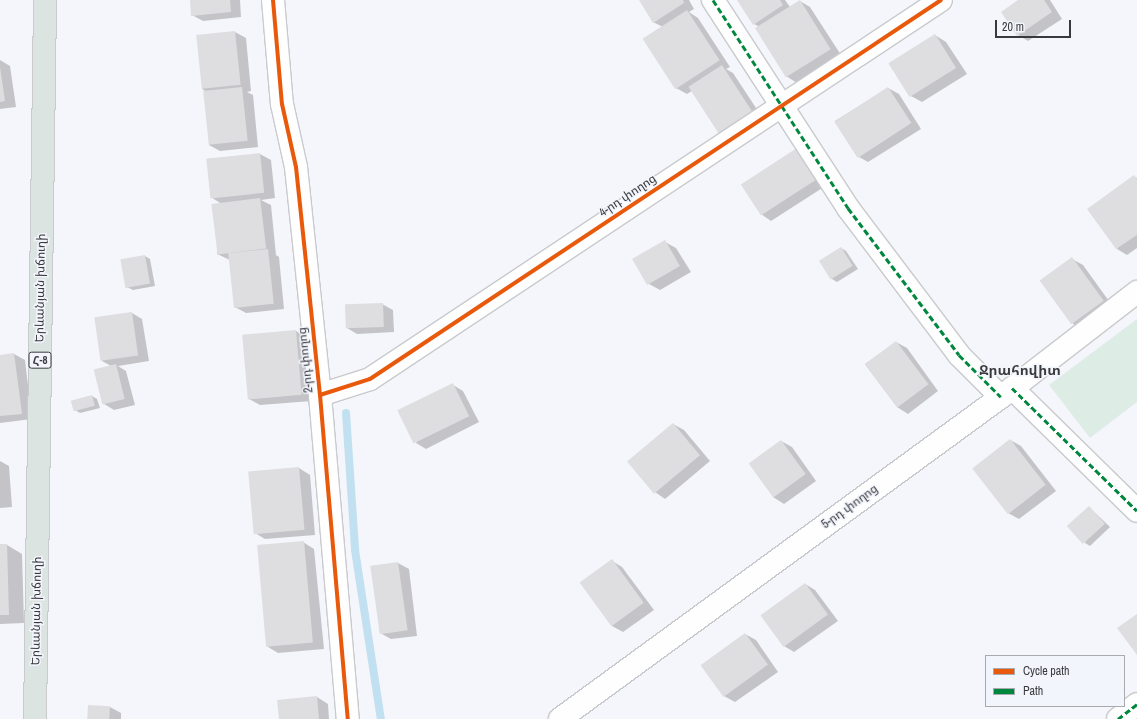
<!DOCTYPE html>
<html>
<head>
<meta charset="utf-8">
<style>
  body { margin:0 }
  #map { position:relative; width:1137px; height:719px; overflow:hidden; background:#f5f6fb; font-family:"Archivo Narrow","Noto Sans Armenian",sans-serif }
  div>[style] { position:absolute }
  .green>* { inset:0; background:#deece6 }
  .shadow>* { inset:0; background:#0003 }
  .stream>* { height:8px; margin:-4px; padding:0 4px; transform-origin:4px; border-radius:4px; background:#c1e0f0 }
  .building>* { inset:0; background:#dedddf; transform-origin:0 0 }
  .roads { filter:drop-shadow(1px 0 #c9cacd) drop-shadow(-1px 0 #c9cacd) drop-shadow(0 1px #c9cacd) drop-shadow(0 -1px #c9cacd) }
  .street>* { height:22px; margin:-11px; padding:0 11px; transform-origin:11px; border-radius:11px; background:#fefefe }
  .primary>* { height:22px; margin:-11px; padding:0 11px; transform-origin:11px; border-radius:11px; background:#dce4e2 }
  .quiet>* { height:3px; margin-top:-1.5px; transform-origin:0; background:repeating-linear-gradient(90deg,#00873e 0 6px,transparent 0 9px) }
  .cycleway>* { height:4px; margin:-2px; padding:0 2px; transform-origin:2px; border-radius:2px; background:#e8590c }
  span { translate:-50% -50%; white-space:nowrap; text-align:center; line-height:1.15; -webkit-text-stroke:3px #f3f5fd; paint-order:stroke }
  .shield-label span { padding:1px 3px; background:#f3f5fd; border:1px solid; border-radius:3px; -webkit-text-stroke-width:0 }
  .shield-label { font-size:11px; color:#393a3d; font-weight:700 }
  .street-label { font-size:12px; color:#393a3d }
  .quarter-label { font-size:14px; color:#393a3d; font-weight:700 }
  .legend { position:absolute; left:985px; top:655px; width:140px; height:52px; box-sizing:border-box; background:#f3f5fd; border:1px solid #a9aab0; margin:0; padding:5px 7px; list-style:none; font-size:12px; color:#393a3d }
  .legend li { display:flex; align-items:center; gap:8px; height:20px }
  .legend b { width:20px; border:1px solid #a9aab0 }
  .scale { position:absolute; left:995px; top:20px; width:76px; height:18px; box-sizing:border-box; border:2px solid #393a3d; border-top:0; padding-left:5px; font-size:12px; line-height:14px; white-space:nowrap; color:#393a3d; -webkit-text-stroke:3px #f3f5fd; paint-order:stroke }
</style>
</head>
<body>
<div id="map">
  <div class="green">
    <i style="clip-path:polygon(1137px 319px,1137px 402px,1090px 438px,1049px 385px)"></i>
  </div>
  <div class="shadow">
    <i style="clip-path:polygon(191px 0,240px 0,241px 17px,203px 21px,192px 15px)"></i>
    <i style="clip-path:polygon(640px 0,689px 0,694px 9px,689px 12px,698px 18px,730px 67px,726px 69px,733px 73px,762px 117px,730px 138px,720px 132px,692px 91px,687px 94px,676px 88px,663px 27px,653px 22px)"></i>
    <i style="clip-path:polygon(738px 0,785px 0,790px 7px,800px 1px,810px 7px,841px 55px,797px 83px,786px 76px,758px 26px,754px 24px)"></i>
    <i style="clip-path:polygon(1020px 0,1050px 0,1062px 19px,1028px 41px,1018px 35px)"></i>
    <i style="clip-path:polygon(235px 32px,246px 38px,251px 91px,247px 92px,253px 95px,258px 147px,220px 151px,209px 145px,207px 92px,202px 89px)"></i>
    <i style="clip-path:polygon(935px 35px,946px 42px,967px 74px,922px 102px,911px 96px)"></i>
    <i style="clip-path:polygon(0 60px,10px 66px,16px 107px,0 109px)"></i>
    <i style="clip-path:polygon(888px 88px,899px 94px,921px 129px,868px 162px,857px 156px,835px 121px)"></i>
    <i style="clip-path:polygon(260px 154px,271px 160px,275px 198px,261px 200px,271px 205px,276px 255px,279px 257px,284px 309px,246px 313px,235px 307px,230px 260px,217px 254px,220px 203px,211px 197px,207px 159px)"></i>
    <i style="clip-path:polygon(808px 155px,827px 185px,771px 221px,761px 214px)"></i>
    <i style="clip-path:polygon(1134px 177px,1137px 178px,1137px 248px,1127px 255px,1117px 249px)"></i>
    <i style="clip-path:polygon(665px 242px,676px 248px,691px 272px,660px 290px,649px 284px)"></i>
    <i style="clip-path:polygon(841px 248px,846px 251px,858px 269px,837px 282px,832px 279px)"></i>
    <i style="clip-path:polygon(145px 256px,150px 259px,155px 286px,133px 290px,127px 287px)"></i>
    <i style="clip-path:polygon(1072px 259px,1083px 265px,1114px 308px,1084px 330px,1073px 324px)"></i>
    <i style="clip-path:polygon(382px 304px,393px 310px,394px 332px,357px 334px,347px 328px)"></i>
    <i style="clip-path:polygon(132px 313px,142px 319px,149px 361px,118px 366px,126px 371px,135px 405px,114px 410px,104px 404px,111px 366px,102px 361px)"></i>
    <i style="clip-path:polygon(296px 331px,307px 337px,312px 401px,260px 405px,249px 399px)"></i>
    <i style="clip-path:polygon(896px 342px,907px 348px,938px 391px,908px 414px,897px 407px,865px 364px)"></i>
    <i style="clip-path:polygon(14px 354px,25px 360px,32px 419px,0 423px,0 356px)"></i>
    <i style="clip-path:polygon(453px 385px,463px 391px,479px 422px,426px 449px,416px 443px)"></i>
    <i style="clip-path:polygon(92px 396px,97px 399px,100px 408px,80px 413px,75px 410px)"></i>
    <i style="clip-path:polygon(673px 424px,684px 430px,710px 461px,665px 499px,655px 492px)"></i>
    <i style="clip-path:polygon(1010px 440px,1021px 446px,1056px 491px,1019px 519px,1008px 513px)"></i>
    <i style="clip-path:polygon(781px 441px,792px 447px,816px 481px,784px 504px,773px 497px)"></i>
    <i style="clip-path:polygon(0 461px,9px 466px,12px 507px,0 508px)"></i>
    <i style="clip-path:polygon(299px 468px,310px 475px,315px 535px,265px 539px,255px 533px)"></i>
    <i style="clip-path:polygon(1089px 507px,1110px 527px,1090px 546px,1085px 543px)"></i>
    <i style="clip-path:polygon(303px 542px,314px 549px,324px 649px,278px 653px,268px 647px)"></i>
    <i style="clip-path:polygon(0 545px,7px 545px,22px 554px,24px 623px,0 624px)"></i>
    <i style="clip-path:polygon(612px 561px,622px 567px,654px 610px,623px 632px,612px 626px)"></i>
    <i style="clip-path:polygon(398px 563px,409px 569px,417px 636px,391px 639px,380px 633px,372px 566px)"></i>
    <i style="clip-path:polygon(805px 584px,815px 590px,838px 621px,794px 652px,784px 646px)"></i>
    <i style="clip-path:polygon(745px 634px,756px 640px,778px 672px,735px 702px,724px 696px)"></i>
    <i style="clip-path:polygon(317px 697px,328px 704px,329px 719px,280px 719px)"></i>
    <i style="clip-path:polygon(110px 707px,121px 713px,121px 719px,89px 719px)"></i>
  </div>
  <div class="stream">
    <i style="left:346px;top:413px;width:137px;rotate:86.2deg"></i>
    <i style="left:355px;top:550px;width:171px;rotate:81.3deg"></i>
  </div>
  <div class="building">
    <i style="clip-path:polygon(190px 0,230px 0,231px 12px,191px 16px)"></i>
    <i style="clip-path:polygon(639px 0,683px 0,684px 3px,653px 23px)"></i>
    <i style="clip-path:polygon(737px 0,780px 0,783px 5px,753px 25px)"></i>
    <i style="left:800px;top:0;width:58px;height:53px;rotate:58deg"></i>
    <i style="clip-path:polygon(1018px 0,1044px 0,1052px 12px,1017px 36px,1001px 12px)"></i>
    <i style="left:687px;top:10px;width:60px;height:53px;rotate:57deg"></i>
    <i style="left:235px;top:31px;width:54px;height:39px;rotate:84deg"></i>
    <i style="left:935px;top:34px;width:40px;height:55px;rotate:58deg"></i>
    <i style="left:722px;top:65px;width:55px;height:40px;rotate:57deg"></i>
    <i style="clip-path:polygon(0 67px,5px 101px,0 102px)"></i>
    <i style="left:242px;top:87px;width:54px;height:39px;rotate:84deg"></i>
    <i style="left:888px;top:87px;width:43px;height:64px;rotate:57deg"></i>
    <i style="left:797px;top:148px;width:37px;height:67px;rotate:57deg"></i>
    <i style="left:260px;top:153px;width:40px;height:54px;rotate:84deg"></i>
    <i style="clip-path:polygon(1134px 175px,1137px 179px,1137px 235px,1116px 249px,1087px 209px)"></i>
    <i style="left:260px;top:198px;width:51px;height:49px;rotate:83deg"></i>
    <i style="left:665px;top:240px;width:30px;height:38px;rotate:60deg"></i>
    <i style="left:841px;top:247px;width:22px;height:26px;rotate:58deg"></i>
    <i style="left:268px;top:249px;width:55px;height:40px;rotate:84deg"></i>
    <i style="left:145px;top:255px;width:29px;height:25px;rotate:80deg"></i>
    <i style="left:1072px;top:257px;width:54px;height:40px;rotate:54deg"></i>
    <i style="left:383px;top:303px;width:24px;height:38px;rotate:88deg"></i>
    <i style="left:132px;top:312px;width:44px;height:38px;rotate:82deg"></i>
    <i style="left:296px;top:330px;width:65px;height:54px;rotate:85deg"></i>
    <i style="left:896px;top:341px;width:54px;height:39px;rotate:53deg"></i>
    <i style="clip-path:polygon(14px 353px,22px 414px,0 416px,0 355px)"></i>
    <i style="left:116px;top:364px;width:36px;height:23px;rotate:76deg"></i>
    <i style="left:453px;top:383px;width:37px;height:62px;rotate:64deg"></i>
    <i style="left:92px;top:395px;width:11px;height:22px;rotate:75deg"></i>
    <i style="left:673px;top:423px;width:42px;height:60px;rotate:50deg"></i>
    <i style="left:1010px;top:439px;width:58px;height:48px;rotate:52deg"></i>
    <i style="left:781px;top:440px;width:42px;height:40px;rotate:54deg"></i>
    <i style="left:299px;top:467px;width:63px;height:51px;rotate:85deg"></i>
    <i style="left:1089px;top:506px;width:24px;height:30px;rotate:48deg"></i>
    <i style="left:304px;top:541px;width:102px;height:47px;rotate:85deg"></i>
    <i style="clip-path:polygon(0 544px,7px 544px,9px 615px,0 615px)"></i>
    <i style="left:612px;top:559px;width:54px;height:40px;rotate:54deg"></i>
    <i style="left:398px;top:562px;width:69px;height:28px;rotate:82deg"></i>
    <i style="left:805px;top:583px;width:39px;height:55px;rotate:54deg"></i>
    <i style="clip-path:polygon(1137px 614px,1137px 655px,1117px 628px)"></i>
    <i style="left:745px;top:633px;width:39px;height:55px;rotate:54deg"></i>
    <i style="clip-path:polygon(317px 696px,319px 719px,279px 719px,277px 700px)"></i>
    <i style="left:88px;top:705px;width:22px;height:14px;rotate:3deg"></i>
  </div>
  <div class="roads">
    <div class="street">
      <i style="left:273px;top:0;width:104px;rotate:85.1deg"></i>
      <i style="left:282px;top:104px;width:65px;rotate:77.5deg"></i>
      <i style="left:296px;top:167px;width:229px;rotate:84deg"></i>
      <i style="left:320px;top:395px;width:325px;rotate:85.1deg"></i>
      <i style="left:713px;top:0;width:248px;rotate:57deg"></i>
      <i style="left:848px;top:208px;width:184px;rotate:52.9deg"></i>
      <i style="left:959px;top:355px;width:59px;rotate:45deg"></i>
      <i style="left:1012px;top:388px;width:175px;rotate:44.5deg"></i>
      <i style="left:320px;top:395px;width:52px;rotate:-17.7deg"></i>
      <i style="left:370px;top:379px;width:685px;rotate:-33.57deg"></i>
      <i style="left:560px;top:719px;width:546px;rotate:-36.14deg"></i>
      <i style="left:1001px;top:397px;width:172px;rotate:-37.7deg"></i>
      <i style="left:1118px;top:719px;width:24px;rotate:-38deg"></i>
    </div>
    <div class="primary">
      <i style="left:35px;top:719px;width:719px;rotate:-89.2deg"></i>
    </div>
  </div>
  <div class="quiet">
    <i style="left:713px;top:0;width:248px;rotate:57deg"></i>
    <i style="left:848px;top:208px;width:184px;rotate:52.9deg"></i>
    <i style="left:959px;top:355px;width:59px;rotate:45deg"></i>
    <i style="left:1012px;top:388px;width:175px;rotate:44.5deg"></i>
    <i style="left:1118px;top:719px;width:24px;rotate:-38deg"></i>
  </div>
  <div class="cycleway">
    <i style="left:273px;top:0;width:104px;rotate:85.1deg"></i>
    <i style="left:282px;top:104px;width:65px;rotate:77.5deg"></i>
    <i style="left:296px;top:167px;width:229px;rotate:84deg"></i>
    <i style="left:320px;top:395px;width:325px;rotate:85.1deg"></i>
    <i style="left:320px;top:395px;width:52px;rotate:-17.7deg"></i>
    <i style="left:370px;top:379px;width:685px;rotate:-33.57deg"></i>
  </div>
  <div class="shield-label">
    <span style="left:40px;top:360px">Հ-8</span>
  </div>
  <div class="street-label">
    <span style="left:628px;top:196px;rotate:-34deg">4-րդ փողոց</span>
    <span style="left:41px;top:288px;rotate:-89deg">Երևանյան խճուղի</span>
    <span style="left:306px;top:360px;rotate:-96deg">2-րդ փողոց</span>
    <span style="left:850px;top:507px;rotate:-36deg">5-րդ փողոց</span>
    <span style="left:37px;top:611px;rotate:-89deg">Երևանյան խճուղի</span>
  </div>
  <div class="quarter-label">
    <span style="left:1020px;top:370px">Ջրահովիտ</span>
  </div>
  <ul class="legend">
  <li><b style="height:5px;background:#e8590c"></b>Cycle path</li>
  <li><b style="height:5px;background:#00873e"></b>Path</li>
  </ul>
  <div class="scale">20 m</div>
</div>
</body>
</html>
